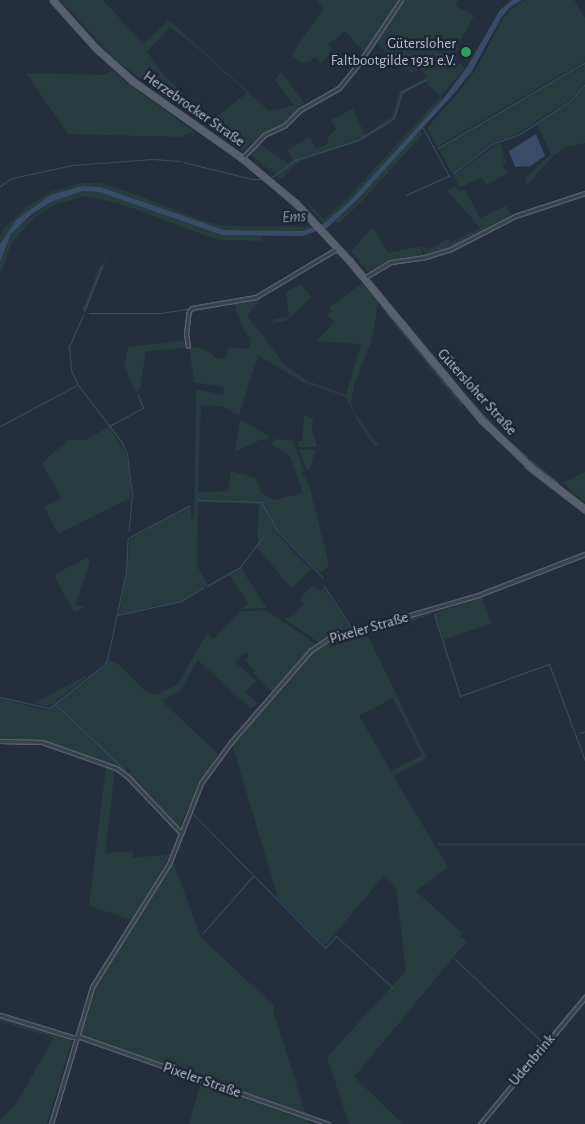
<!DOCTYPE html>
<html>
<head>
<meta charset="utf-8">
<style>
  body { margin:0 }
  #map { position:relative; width:585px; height:1124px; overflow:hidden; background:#242f3e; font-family:"Alegreya Sans",sans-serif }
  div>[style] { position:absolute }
  .green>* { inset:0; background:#263c3f; transform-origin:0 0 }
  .water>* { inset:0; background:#394c67 }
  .stream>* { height:1px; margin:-0.5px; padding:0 0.5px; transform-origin:0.5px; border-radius:0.5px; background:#394c67 }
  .roads { filter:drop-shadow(1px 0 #565f6c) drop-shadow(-1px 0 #565f6c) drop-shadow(0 1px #565f6c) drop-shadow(0 -1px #565f6c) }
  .minor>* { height:3px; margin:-1.5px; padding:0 1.5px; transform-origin:1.5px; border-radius:1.5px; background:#38414e }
  .major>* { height:4.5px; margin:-2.25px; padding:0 2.25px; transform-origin:2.25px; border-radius:2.25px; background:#56606e }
  .dots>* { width:14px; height:14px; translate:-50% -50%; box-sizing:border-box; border:2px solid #1d2633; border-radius:50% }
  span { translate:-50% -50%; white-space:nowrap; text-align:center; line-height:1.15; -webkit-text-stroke:5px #1d2633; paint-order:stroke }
  .poi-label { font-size:15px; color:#b4bcc9 }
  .right { translate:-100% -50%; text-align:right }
  .street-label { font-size:15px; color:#b4bcc9 }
  .water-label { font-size:16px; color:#7c92b1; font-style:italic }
</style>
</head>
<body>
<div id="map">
  <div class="green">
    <i style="clip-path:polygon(60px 0,103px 0,143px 44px,169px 20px,269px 111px,294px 105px,275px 80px,281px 72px,304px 103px,303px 106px,284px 124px,263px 134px,243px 151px,217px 134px,207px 123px,247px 93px,195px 46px,170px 27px,147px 52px,160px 70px,183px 94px,172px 103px,117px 61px)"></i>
    <i style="clip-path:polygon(317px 0,459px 0,456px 6px,474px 16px,458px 45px,456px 61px,465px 68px,440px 97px,443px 99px,349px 202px,323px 224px,303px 198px,324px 219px,347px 199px,440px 97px,425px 81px,402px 94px,395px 118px,388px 124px,358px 142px,300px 161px,281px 179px,249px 154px,259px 143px,287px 163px,293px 159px,287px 150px,310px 137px,316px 149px,327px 144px,329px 136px,336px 129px,331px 120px,353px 109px,365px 135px,392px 116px,400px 91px,427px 77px,421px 68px,411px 73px,373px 40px,365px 53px,345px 31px,328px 45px,333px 48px,322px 63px,314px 57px,310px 62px,301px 63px,291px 55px,324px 8px)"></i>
    <i style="clip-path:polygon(525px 0,574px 0,585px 18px,585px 61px,437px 147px,427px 128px,459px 92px,474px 72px,503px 19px,511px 9px)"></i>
    <i style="clip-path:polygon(585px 63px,585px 83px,571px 99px,519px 133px,492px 144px,452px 173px,438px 148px)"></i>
    <i style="clip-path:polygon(111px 69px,129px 84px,195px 132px,183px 135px,182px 137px,68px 134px,26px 73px,106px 75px)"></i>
    <i style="clip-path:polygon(585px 85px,585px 143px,566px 147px,553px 156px,527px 185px,525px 178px,551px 154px,537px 124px,572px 100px)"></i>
    <i style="clip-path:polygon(420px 131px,422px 135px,361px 202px,339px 223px,335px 221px,358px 199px)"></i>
    <i style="clip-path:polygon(500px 143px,506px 163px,502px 165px,508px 173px,486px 185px,481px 177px,460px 188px,453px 175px)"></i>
    <i style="clip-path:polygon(82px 183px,100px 183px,123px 190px,207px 222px,225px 226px,303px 227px,310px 225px,315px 228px,302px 231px,224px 230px,100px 187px,82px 186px,51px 195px,2px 239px,0 244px,0 236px,5px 227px,28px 206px,50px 192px)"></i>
    <i style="clip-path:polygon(455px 186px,460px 191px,465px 189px,480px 218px,506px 206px,511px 215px,451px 248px,425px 255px,422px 246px,429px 250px,447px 239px,450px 243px,480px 228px,447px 190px)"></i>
    <i style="clip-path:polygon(83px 191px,99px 192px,222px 235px,261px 236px,261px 241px,222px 240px,209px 237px,124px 205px,86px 196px,56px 204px,36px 216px,12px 242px,0 275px,0 261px,4px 248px,11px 234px,19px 226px,53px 201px)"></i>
    <i style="clip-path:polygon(373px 227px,388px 253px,420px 246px,423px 256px,391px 260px,368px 272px,351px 251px)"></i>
    <i style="clip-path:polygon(107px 258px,86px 311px,82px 310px,99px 268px)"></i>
    <i style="clip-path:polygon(362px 283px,379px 302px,371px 342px,354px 386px,351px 404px,354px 412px,379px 446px,375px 446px,360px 426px,346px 397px,304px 383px,258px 355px,239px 415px,221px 406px,201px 405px,198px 492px,228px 491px,231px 471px,256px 478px,261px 493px,274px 500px,303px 493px,290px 456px,271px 444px,275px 439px,293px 441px,304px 471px,301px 472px,303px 478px,306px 477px,311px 492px,329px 565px,320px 573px,278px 531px,277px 533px,295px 554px,311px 569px,292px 589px,257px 547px,259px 504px,198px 502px,197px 566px,208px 585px,181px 601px,119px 614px,127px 572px,130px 539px,191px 506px,191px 519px,194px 518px,196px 389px,223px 395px,224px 387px,194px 382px,189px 346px,205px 349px,216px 358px,226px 359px,228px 347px,249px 349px,251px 340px,243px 329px,234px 303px,257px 298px,265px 293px,247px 316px,285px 365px,306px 380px,346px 395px,361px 344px,316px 341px,335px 322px,327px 315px,332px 311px,329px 308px)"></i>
    <i style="clip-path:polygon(301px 284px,311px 297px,286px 321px,271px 324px,273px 320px,289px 316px,286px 292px)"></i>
    <i style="left:381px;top:305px;width:129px;height:2px;rotate:51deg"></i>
    <i style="clip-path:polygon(186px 340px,187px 348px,146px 351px,140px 389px,136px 392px,124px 366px,128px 347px)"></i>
    <i style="clip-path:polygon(304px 415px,314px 419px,312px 429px,317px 447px,299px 447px,297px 442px,302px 441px)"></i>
    <i style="clip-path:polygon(240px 419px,269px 436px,266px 441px,262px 439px,235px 452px)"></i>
    <i style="clip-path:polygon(109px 427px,126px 454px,130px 471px,130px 498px,58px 534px,44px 507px,61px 498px,42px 463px,68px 440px,86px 440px)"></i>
    <i style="clip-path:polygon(299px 449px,315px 450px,310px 470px,306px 469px)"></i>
    <i style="clip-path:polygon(585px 472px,585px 502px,563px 483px)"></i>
    <i style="clip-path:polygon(88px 557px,90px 562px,75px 606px,86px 606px,74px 613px,54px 575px)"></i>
    <i style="clip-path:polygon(240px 567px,267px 608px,242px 609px,248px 603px,229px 574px)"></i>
    <i style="clip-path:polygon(312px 585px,321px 591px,323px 587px,351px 630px,327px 637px,318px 642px,284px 619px,291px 616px,304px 604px,300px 599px)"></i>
    <i style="left:482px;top:597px;width:28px;height:50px;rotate:71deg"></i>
    <i style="clip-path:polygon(266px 610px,316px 644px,272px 692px,253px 673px,255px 671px,245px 660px,249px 655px,246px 652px,235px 662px,256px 681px,245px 692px,257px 703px,251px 709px,198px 660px,180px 691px,162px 701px,218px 754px,200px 782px,179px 828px,129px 773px,130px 770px,126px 767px,123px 771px,42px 741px,0 740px,0 698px,43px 710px,49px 709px,105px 667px,109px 660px,118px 664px,146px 692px,156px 695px,178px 684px,207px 633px,213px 639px,240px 611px)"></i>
    <i style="left:431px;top:612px;width:3px;height:66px;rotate:72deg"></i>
    <i style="clip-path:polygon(evenodd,365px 630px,427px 758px,393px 776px,448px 867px,416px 891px,463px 934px,460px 936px,467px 941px,354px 1077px,403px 1124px,349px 1124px,327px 1057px,406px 971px,396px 887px,384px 875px,325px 946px,278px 898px,232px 744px,312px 653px,329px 641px,365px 630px,393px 698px,422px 755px,391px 771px,359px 716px,393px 698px)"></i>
    <i style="clip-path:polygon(85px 676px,86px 678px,53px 703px,48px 706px,34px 703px)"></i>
    <i style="clip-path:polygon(106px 766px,115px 769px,105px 853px,133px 851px,133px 858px,171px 854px,132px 920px,89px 906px)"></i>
    <i style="left:585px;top:843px;width:3px;height:147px;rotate:90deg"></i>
    <i style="clip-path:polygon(172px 858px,200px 936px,275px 1007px,273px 1010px,306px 1115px,81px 1036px,80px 1033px,94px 988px)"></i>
    <i style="clip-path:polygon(0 1016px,72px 1040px,47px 1124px,0 1124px,0 1119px,14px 1107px,54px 1038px,0 1021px)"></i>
    <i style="clip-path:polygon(201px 1081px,307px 1118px,309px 1124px,189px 1124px)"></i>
  </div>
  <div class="water">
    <i style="clip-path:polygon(512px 0,522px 0,510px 7px,501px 18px,472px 71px,457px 90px,358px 199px,327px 228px,302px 236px,222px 235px,99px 192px,83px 191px,53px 201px,32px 214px,11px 234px,0 261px,0 244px,16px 220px,51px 195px,82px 186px,100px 187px,224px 230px,302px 231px,323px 224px,349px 202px,443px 99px,467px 67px,500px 10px)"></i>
    <i style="clip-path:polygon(536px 134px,545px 156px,530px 166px,515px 167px,509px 151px)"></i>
  </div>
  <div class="stream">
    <i style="left:423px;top:128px;width:55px;rotate:61.6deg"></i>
    <i style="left:438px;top:148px;width:170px;rotate:-30.3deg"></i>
    <i style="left:183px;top:162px;width:71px;rotate:13.8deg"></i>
    <i style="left:252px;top:179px;width:8px"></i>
    <i style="left:453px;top:173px;width:49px;rotate:-36.6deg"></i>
    <i style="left:492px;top:144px;width:30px;rotate:-20deg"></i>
    <i style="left:520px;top:134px;width:61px;rotate:-33.7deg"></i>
    <i style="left:571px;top:100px;width:21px;rotate:-49deg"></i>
    <i style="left:272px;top:177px;width:29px;rotate:-36deg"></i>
    <i style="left:295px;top:160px;width:66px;rotate:-17.6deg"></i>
    <i style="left:358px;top:140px;width:35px;rotate:-31deg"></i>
    <i style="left:388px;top:122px;width:7px;rotate:-34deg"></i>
    <i style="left:394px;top:118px;width:27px;rotate:-73deg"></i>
    <i style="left:402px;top:92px;width:26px;rotate:-28deg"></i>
    <i style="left:0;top:186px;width:14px;rotate:-34deg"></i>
    <i style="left:12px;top:178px;width:62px;rotate:-12deg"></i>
    <i style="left:73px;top:165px;width:80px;rotate:-4.3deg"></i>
    <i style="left:153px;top:159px;width:27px;rotate:4deg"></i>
    <i style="left:406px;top:195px;width:48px;rotate:-24.4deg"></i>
    <i style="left:335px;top:253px;width:4px;rotate:14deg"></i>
    <i style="left:339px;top:254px;width:31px;rotate:50deg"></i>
    <i style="left:363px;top:282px;width:26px;rotate:51deg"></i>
    <i style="left:381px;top:305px;width:128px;rotate:50.7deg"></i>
    <i style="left:84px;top:311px;width:48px;rotate:-68.2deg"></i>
    <i style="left:89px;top:313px;width:72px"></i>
    <i style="left:161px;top:313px;width:26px;rotate:-9deg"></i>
    <i style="left:83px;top:315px;width:35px;rotate:114deg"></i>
    <i style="left:69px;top:347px;width:23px;rotate:85deg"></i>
    <i style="left:71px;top:370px;width:17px;rotate:65deg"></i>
    <i style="left:78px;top:385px;width:71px;rotate:52.5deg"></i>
    <i style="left:121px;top:441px;width:14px;rotate:65deg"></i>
    <i style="left:127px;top:454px;width:39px;rotate:83deg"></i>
    <i style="left:132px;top:493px;width:37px;rotate:95deg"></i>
    <i style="left:466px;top:396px;width:53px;rotate:47.3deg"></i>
    <i style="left:502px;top:435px;width:33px;rotate:41deg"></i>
    <i style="left:0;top:426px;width:87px;rotate:-28deg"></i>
    <i style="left:109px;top:426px;width:38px;rotate:-28deg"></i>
    <i style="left:143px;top:408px;width:14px;rotate:-111deg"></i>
    <i style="left:530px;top:460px;width:36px;rotate:39deg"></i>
    <i style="left:524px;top:467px;width:77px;rotate:37.6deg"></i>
    <i style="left:198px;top:500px;width:63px;rotate:1.8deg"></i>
    <i style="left:261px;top:502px;width:34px;rotate:60deg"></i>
    <i style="left:278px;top:532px;width:64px;rotate:45.6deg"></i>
    <i style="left:207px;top:586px;width:38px;rotate:-30deg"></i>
    <i style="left:240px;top:567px;width:38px;rotate:-53deg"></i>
    <i style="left:324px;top:586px;width:51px;rotate:56.9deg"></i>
    <i style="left:434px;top:614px;width:86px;rotate:72.4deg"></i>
    <i style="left:460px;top:696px;width:95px;rotate:-19.8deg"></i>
    <i style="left:549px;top:664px;width:103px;rotate:69.6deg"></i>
    <i style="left:117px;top:615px;width:66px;rotate:-12.3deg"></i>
    <i style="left:181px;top:601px;width:26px;rotate:-31deg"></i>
    <i style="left:0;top:697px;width:50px;rotate:12.7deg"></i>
    <i style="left:49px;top:708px;width:68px;rotate:-37.9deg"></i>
    <i style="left:103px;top:666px;width:7px;rotate:-56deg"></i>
    <i style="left:107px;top:660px;width:91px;rotate:-77.9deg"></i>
    <i style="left:126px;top:571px;width:33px;rotate:-87deg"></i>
    <i style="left:128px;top:538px;width:70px;rotate:-28deg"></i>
    <i style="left:56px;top:705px;width:96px;rotate:43.3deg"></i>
    <i style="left:580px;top:733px;width:5px;rotate:-22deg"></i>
    <i style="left:129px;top:774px;width:52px;rotate:48.1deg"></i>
    <i style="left:183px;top:834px;width:23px;rotate:-67deg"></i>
    <i style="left:192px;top:813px;width:190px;rotate:45.4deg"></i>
    <i style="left:325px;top:948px;width:16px;rotate:-47deg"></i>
    <i style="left:336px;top:936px;width:76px;rotate:42.3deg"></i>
    <i style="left:202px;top:934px;width:77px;rotate:-48.7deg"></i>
    <i style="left:455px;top:959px;width:122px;rotate:43.7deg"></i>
    <i style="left:543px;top:1043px;width:65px;rotate:-50deg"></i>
  </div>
  <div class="roads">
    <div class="minor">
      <i style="left:242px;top:158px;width:32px;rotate:-46deg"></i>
      <i style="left:264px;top:135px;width:23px;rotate:-25deg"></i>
      <i style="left:285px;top:125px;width:21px;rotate:-45deg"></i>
      <i style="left:300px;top:110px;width:45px;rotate:-29.4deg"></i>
      <i style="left:339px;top:88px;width:32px;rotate:-51deg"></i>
      <i style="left:359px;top:63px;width:76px;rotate:-56.3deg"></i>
      <i style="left:364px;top:278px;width:31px;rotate:-31deg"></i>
      <i style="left:391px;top:262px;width:34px;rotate:-8deg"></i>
      <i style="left:425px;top:257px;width:27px;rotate:-17deg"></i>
      <i style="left:451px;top:249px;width:72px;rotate:-27.3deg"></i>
      <i style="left:515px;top:216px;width:74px;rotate:-18.2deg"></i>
      <i style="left:188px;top:346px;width:12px;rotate:-99deg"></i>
      <i style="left:186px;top:334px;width:23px;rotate:-83deg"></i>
      <i style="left:189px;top:311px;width:4px;rotate:-45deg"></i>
      <i style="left:192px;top:308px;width:65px;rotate:-9.8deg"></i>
      <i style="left:256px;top:297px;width:96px;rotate:-30.9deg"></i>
      <i style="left:0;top:741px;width:42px;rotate:1.4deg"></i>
      <i style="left:42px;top:742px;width:78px;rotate:19.4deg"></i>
      <i style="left:116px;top:768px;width:14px;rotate:36deg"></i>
      <i style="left:127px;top:776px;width:79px;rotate:46.5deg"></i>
      <i style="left:0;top:1015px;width:75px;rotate:17deg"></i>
      <i style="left:72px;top:1037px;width:8px"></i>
      <i style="left:80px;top:1037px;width:263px;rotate:19.3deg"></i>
      <i style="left:51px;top:1124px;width:143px;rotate:-73.3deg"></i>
      <i style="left:92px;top:987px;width:145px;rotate:-58deg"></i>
      <i style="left:169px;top:864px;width:87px;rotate:-68.4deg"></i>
      <i style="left:201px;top:783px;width:51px;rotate:-53.8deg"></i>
      <i style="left:231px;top:742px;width:121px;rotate:-49deg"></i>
      <i style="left:310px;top:651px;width:22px;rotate:-34deg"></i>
      <i style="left:328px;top:639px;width:156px;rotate:-16.3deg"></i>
      <i style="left:478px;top:595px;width:115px;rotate:-21deg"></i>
      <i style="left:480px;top:1124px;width:165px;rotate:-50.4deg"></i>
    </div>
    <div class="major">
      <i style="left:53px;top:0;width:64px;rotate:48.1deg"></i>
      <i style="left:96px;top:48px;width:50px;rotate:41.7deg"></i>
      <i style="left:133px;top:81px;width:133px;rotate:35.2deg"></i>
      <i style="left:242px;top:158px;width:70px;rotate:39.8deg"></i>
      <i style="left:296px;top:203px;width:79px;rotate:47deg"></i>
      <i style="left:350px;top:261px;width:207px;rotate:50.3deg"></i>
      <i style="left:482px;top:420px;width:69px;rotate:43.8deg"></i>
      <i style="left:532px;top:468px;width:67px;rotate:37.7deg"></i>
    </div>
  </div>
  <div class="dots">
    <i style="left:466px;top:52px;background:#2e9e5b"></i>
  </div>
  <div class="poi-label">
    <span class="right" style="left:456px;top:52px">Gütersloher<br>Faltbootgilde 1931 e.V.</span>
  </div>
  <div class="street-label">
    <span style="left:194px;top:109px;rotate:35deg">Herzebrocker Straße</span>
    <span style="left:477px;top:392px;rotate:48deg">Gütersloher Straße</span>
    <span style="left:369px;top:628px;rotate:-16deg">Pixeler Straße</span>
    <span style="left:532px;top:1060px;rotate:-50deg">Udenbrink</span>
    <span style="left:202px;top:1080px;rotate:19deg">Pixeler Straße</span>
  </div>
  <div class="water-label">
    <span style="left:294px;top:217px;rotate:-3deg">Ems</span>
  </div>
</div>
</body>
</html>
